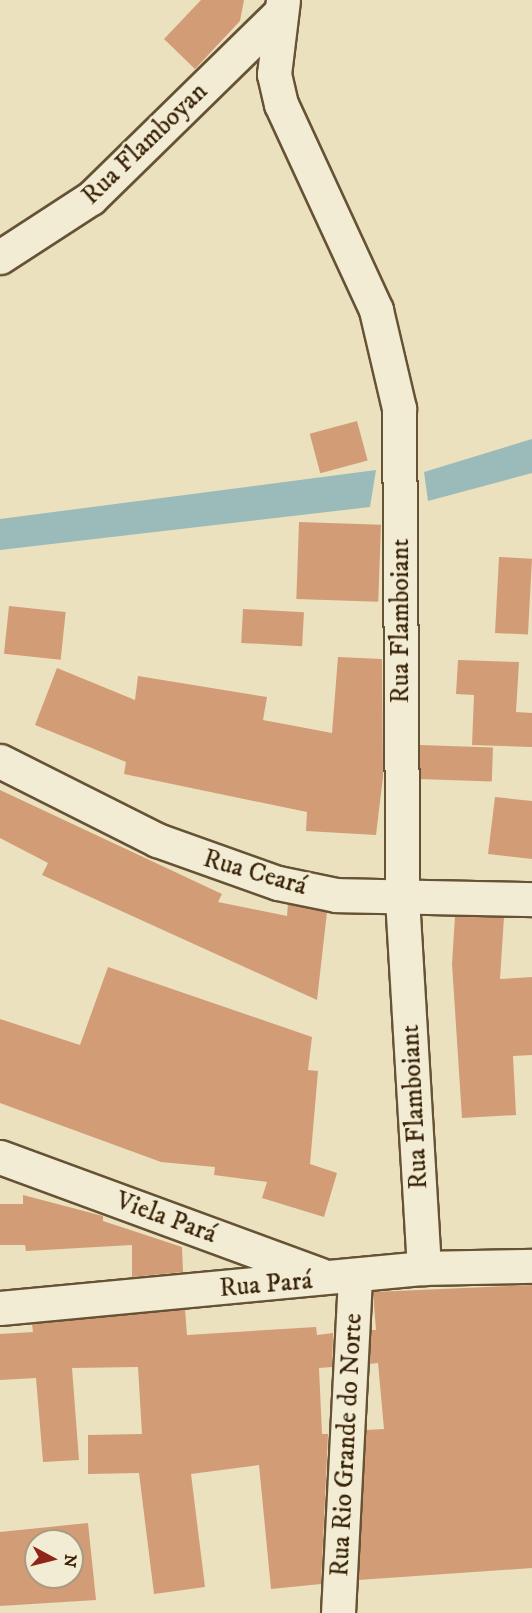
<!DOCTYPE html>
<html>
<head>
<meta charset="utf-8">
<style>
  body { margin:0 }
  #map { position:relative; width:532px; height:1613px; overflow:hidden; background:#ebe1be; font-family:"IM FELL DW Pica",serif }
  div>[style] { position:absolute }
  .water>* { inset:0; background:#9bbbba }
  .building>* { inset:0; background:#d29c77; transform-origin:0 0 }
  .roads { filter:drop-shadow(2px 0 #665234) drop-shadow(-2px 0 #665234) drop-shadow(0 2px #665234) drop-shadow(0 -2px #665234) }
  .street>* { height:33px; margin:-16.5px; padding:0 16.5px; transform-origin:16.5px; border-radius:16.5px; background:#f2ecd5 }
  span { translate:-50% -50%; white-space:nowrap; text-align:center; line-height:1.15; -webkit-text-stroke:5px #f2ecd5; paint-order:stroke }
  .street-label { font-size:26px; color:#392206 }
  .north { position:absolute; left:24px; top:1529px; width:60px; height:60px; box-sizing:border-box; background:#f2ecd5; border:2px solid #a89b82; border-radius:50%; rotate:97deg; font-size:16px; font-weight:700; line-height:24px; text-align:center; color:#392206 }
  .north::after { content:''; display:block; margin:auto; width:21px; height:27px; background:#8f2418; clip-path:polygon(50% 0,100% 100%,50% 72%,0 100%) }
</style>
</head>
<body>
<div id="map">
  <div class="water">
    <i style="clip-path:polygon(532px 439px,532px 473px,428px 501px,424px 472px)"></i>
    <i style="clip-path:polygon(376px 470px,370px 507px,0 550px,0 519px)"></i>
  </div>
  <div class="building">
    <i style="clip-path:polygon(201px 0,244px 0,240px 21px,195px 69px,164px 39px)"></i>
    <i style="left:357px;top:421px;width:41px;height:49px;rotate:75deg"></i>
    <i style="left:299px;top:522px;width:82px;height:77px;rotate:2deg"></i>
    <i style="left:499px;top:557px;width:33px;height:76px;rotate:3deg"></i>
    <i style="left:9px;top:606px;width:57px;height:48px;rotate:6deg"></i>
    <i style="left:243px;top:609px;width:61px;height:34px;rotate:3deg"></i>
    <i style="clip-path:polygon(338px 657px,382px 659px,383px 777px,376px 835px,306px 831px,307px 812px,124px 774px,126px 762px,35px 725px,57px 668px,135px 700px,138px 676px,267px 697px,263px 720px,332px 733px)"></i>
    <i style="clip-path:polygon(458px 660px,519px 662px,516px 712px,532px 713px,532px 747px,472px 745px,474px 695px,456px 694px)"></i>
    <i style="left:420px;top:745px;width:73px;height:34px;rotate:2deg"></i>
    <i style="clip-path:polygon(0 790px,222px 894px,218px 902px,287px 916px,288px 904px,327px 912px,317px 1000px,42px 875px,48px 863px,0 838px)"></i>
    <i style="clip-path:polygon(495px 797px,532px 801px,532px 859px,488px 854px)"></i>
    <i style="clip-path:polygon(455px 916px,504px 917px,500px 979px,532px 977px,532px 1055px,513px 1056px,516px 1115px,462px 1118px,452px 964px)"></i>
    <i style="clip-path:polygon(108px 967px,312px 1037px,308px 1070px,318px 1071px,310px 1164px,337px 1173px,324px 1217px,262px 1198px,267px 1182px,214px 1175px,215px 1167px,161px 1162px,0 1103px,0 1019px,80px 1045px)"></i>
    <i style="clip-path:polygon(23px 1195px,103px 1216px,103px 1221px,182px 1247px,183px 1272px,132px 1277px,132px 1245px,26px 1251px,25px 1245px,0 1245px,0 1204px,23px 1204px)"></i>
    <i style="clip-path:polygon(532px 1285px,532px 1568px,358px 1580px,366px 1430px,384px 1429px,378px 1363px,369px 1364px,371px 1330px,376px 1330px,373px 1292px)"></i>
    <i style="clip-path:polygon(185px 1309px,187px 1335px,316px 1327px,317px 1335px,333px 1333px,332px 1367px,319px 1368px,322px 1434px,328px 1434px,321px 1584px,271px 1589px,259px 1465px,191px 1474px,205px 1587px,154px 1594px,139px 1473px,88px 1474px,88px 1435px,142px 1434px,138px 1367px,72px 1368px,79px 1460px,43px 1462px,36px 1378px,0 1380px,0 1334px,33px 1332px,32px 1324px)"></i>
    <i style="clip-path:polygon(evenodd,88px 1523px,96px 1600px,0 1606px,0 1532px,88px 1523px,36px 1541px,72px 1541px,72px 1577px,36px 1577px,36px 1541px)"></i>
  </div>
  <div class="roads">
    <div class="street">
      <i style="left:283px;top:0;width:75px;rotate:96.9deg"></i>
      <i style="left:274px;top:74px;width:31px;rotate:77deg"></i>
      <i style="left:281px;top:104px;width:227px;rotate:65.2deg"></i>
      <i style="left:376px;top:310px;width:101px;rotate:76.8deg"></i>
      <i style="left:399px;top:408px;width:490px;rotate:89.6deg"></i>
      <i style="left:402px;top:898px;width:371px;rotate:86.6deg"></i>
      <i style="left:0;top:257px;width:108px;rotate:-33deg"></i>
      <i style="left:91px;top:198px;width:262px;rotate:-44.4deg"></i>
      <i style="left:0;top:761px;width:176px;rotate:26.7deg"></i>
      <i style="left:157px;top:840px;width:128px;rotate:19.6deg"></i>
      <i style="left:278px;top:883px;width:59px;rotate:11.7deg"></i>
      <i style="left:336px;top:895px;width:196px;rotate:1.2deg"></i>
      <i style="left:0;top:1157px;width:342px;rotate:20.2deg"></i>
      <i style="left:0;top:1308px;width:426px;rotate:-5.4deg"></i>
      <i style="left:424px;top:1268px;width:108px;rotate:-1.1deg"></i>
      <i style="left:338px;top:1613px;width:336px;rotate:-87.1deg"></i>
    </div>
  </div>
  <div class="street-label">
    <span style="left:145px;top:144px;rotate:-44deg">Rua Flamboyan</span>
    <span style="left:401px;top:621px;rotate:-90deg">Rua Flamboiant</span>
    <span style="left:255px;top:873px;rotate:16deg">Rua Ceará</span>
    <span style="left:415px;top:1107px;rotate:-93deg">Rua Flamboiant</span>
    <span style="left:166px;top:1218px;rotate:20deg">Viela Pará</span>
    <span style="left:266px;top:1285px;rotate:-5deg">Rua Pará</span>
    <span style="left:347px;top:1445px;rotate:-87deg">Rua Rio Grande do Norte</span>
  </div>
  <div class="north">N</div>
</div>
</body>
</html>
